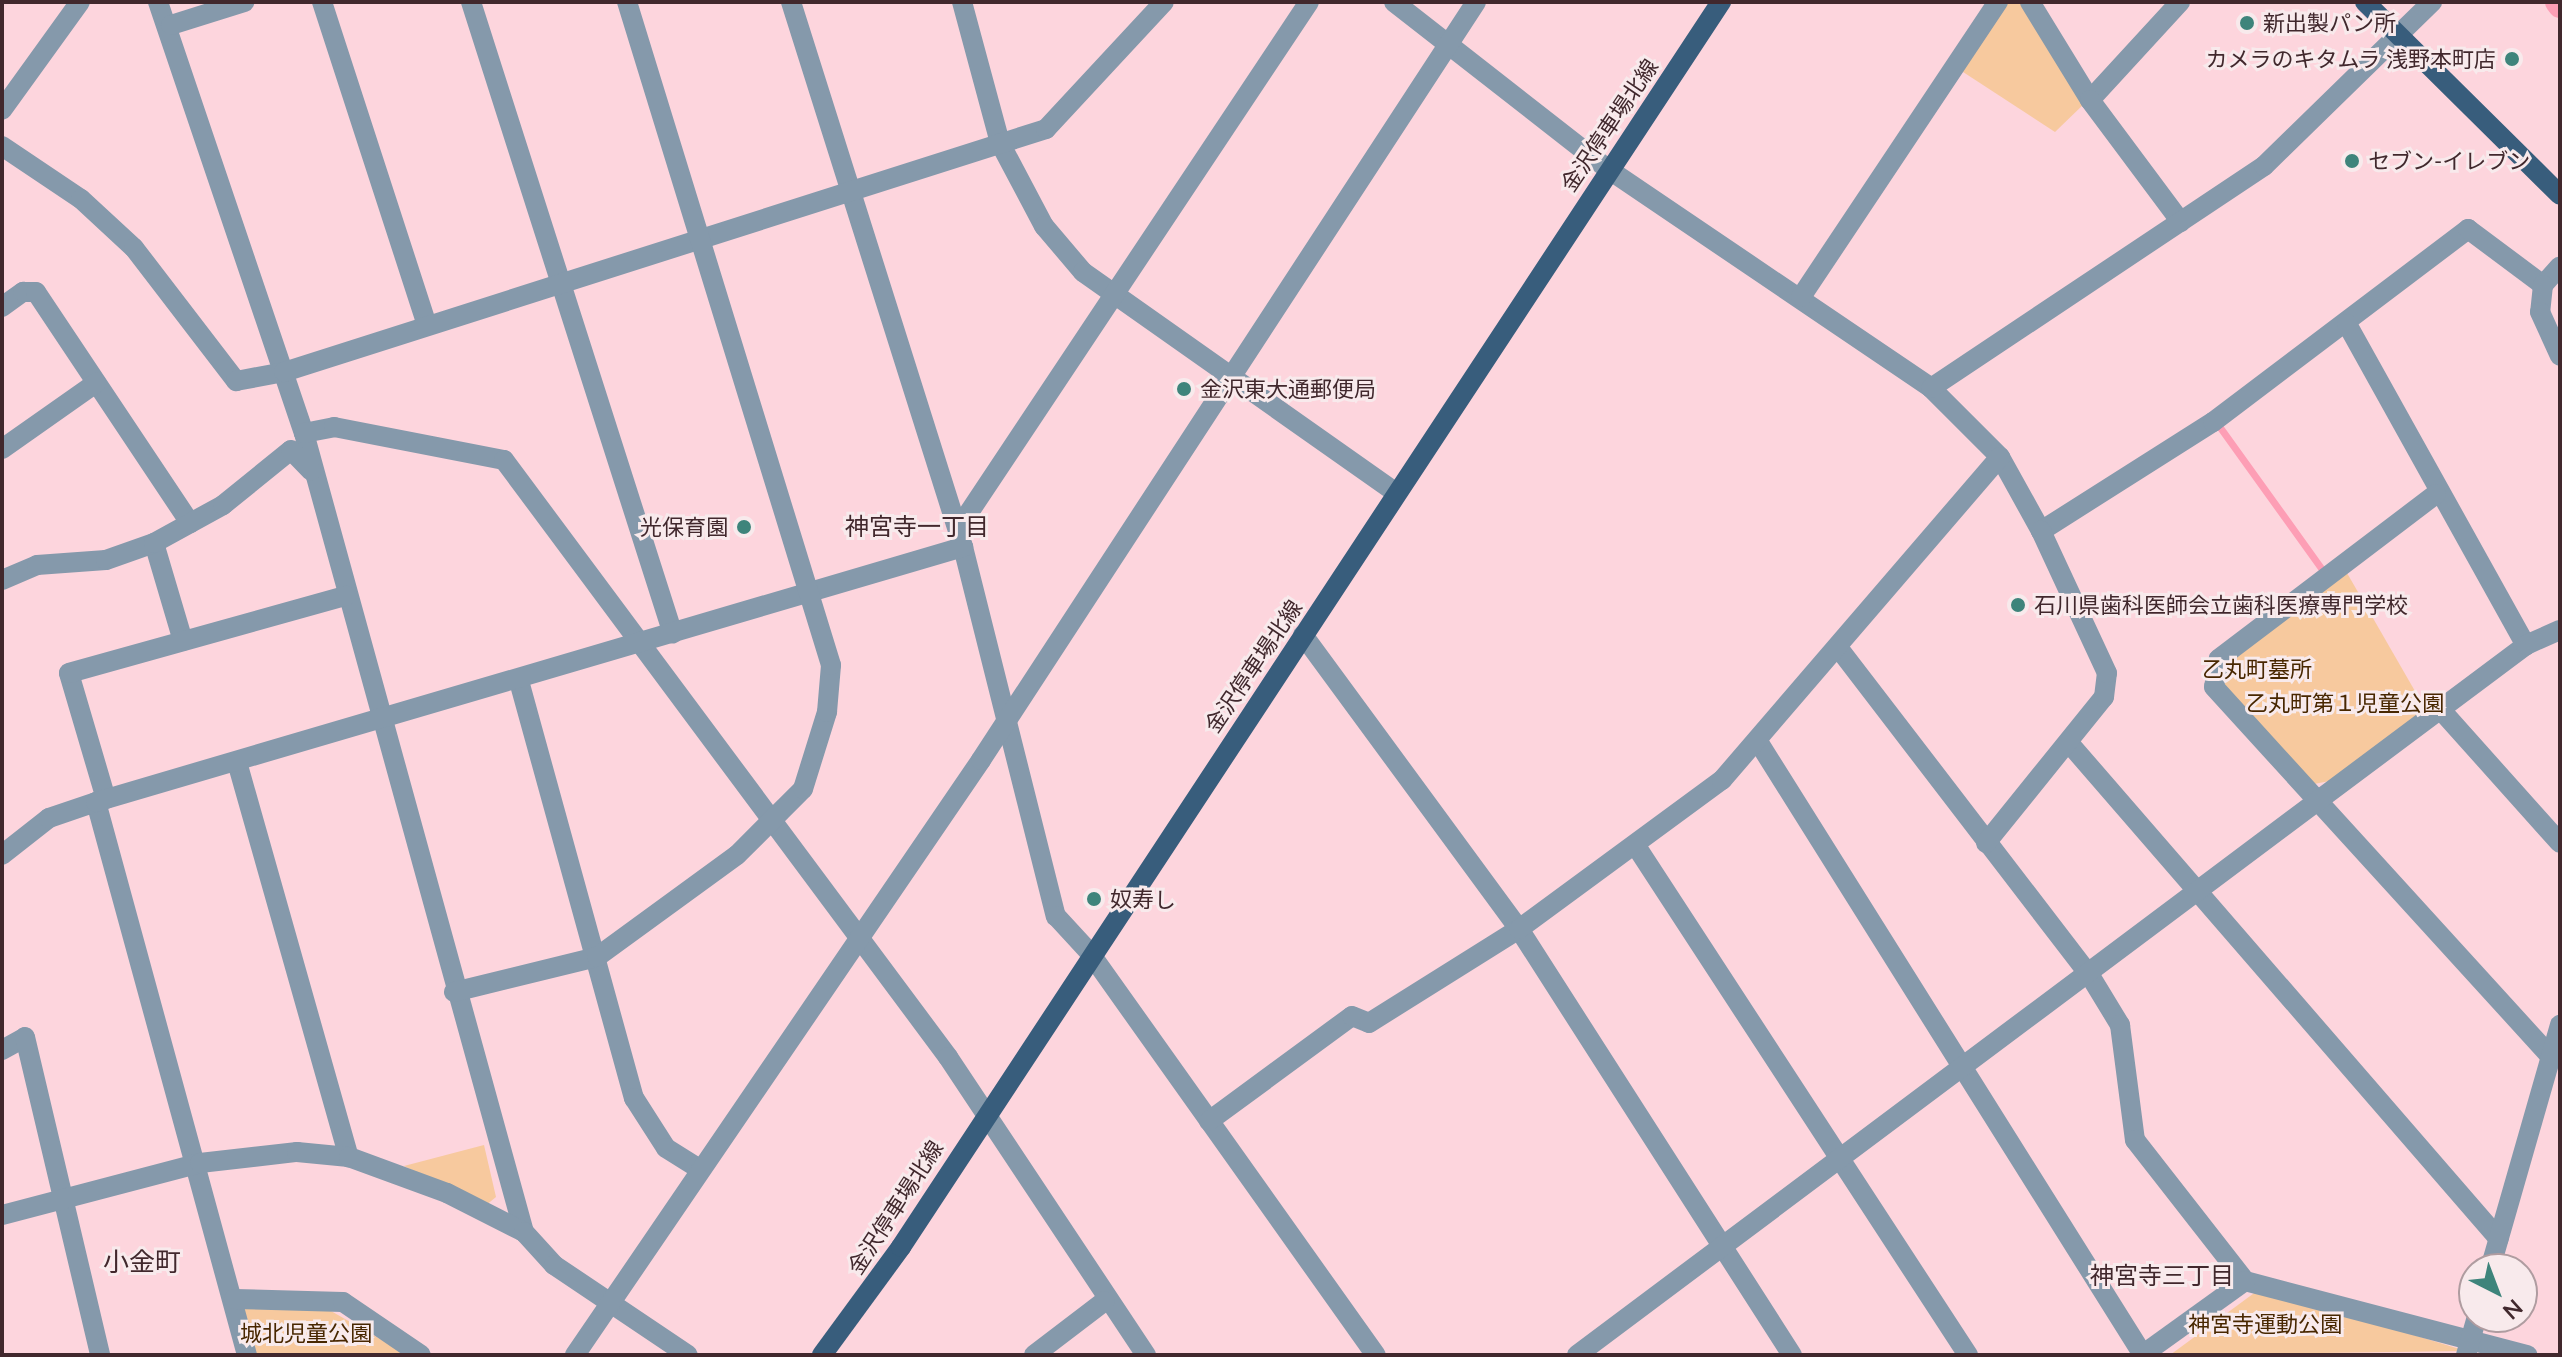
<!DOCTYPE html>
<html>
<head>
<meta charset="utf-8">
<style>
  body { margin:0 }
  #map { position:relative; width:2562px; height:1357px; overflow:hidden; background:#fdd5dd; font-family:Lato,"Noto Sans JP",sans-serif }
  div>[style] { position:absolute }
  .green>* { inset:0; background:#f7c99e }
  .stream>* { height:7px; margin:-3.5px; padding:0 3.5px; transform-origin:3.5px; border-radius:3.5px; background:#fd9eb5 }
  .canal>* { height:24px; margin:-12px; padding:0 12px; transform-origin:12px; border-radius:12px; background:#fd9eb5 }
  .minor>* { height:20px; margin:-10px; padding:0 10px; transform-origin:10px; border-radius:10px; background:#8599ab }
  .major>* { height:20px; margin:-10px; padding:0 10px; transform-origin:10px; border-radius:10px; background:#385d7c }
  .dots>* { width:22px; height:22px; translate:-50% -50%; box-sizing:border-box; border:4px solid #f8eaec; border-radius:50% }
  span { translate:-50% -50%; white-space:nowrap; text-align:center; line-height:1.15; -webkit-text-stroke:6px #f8eaec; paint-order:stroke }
  .poi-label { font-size:22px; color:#41282d }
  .left { translate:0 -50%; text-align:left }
  .right { translate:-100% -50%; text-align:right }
  .street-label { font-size:22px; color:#41282d }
  .park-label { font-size:22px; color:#482700 }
  .neighbourhood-label { font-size:24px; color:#41282d }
  .quarter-label { font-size:26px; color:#41282d }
  .frame { position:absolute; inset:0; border:4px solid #41282d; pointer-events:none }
  .north { position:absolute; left:2458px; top:1253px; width:80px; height:80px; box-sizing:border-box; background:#f8eaec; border:2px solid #af9ca0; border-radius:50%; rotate:138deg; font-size:22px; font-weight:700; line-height:32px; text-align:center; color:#41282d }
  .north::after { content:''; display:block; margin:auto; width:28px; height:36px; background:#3e847b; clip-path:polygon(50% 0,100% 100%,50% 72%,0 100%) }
</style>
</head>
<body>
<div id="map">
  <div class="green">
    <i style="clip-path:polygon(2006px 2px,2023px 2px,2085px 103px,2055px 132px,1960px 70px)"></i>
    <i style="clip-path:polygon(2347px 573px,2427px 712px,2340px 779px,2314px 784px,2223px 684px,2226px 662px)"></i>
    <i style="clip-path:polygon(484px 1145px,496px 1197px,485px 1206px,404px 1166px)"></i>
    <i style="clip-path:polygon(2261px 1288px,2466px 1351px,2170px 1355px)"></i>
    <i style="clip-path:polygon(243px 1307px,331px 1311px,408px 1355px,256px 1355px)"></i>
  </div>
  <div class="stream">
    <i style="left:2219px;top:426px;width:180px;rotate:54.3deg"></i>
  </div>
  <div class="canal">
    <i style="left:2557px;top:2px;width:5px;rotate:53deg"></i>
  </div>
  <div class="minor">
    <i style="left:158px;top:2px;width:455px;rotate:71.3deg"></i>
    <i style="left:304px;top:433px;width:829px;rotate:74.61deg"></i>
    <i style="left:322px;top:2px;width:336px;rotate:72deg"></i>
    <i style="left:471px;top:2px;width:663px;rotate:72.28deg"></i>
    <i style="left:791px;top:2px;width:571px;rotate:72.48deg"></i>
    <i style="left:963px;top:547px;width:381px;rotate:75.9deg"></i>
    <i style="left:1056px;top:916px;width:50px;rotate:47.4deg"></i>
    <i style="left:1090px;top:953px;width:493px;rotate:54.6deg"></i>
    <i style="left:962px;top:2px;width:146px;rotate:74.9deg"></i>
    <i style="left:1000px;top:143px;width:94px;rotate:62.1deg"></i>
    <i style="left:1044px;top:226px;width:60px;rotate:49.7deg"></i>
    <i style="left:1083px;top:272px;width:382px;rotate:35.2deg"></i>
    <i style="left:1394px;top:2px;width:271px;rotate:38deg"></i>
    <i style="left:1608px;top:169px;width:390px;rotate:34.1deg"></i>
    <i style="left:1931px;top:388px;width:98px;rotate:45deg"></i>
    <i style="left:2000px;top:457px;width:85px;rotate:61deg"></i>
    <i style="left:2041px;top:531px;width:204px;rotate:-32.4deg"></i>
    <i style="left:2213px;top:422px;width:320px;rotate:-37.1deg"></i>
    <i style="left:2468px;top:229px;width:94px;rotate:36.7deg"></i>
    <i style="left:2543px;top:285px;width:25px;rotate:-48deg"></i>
    <i style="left:2030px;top:2px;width:115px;rotate:58.5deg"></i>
    <i style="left:2090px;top:100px;width:133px;rotate:-47.4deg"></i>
    <i style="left:171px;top:25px;width:77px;rotate:-17.5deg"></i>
    <i style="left:2090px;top:100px;width:152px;rotate:53.3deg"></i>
    <i style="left:2px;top:110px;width:133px;rotate:-54.2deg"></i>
    <i style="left:2px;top:146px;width:95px;rotate:33.9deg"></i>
    <i style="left:81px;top:199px;width:72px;rotate:42.8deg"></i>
    <i style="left:134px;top:248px;width:168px;rotate:52.5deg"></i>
    <i style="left:236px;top:381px;width:49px;rotate:-10.6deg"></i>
    <i style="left:284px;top:372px;width:800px;rotate:-17.69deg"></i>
    <i style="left:1046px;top:129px;width:173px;rotate:-47.1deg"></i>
    <i style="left:2543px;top:285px;width:27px;rotate:96deg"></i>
    <i style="left:2540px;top:312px;width:48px;rotate:65.6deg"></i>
    <i style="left:1801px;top:297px;width:355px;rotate:-56.3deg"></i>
    <i style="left:2px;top:307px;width:26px;rotate:-36deg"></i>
    <i style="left:23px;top:292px;width:13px"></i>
    <i style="left:36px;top:292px;width:278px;rotate:56.3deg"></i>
    <i style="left:2347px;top:324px;width:368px;rotate:60.9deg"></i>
    <i style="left:1931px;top:388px;width:400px;rotate:-33.7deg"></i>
    <i style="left:2264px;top:166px;width:235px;rotate:-44.3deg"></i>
    <i style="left:304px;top:433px;width:31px;rotate:-11deg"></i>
    <i style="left:334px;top:427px;width:173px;rotate:11deg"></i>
    <i style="left:504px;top:460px;width:744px;rotate:53.36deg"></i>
    <i style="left:948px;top:1057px;width:358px;rotate:56.4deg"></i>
    <i style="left:2px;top:449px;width:115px;rotate:-35.1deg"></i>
    <i style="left:2436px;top:494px;width:273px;rotate:142.8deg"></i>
    <i style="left:2219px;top:659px;width:28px;rotate:100deg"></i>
    <i style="left:2214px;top:687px;width:500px;rotate:47.67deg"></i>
    <i style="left:958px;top:529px;width:633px;rotate:-56.34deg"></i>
    <i style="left:154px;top:543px;width:102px;rotate:73.5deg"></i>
    <i style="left:2px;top:580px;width:38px;rotate:-23deg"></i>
    <i style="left:37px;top:565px;width:69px;rotate:-4.1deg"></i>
    <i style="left:106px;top:560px;width:51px;rotate:-19.5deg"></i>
    <i style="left:154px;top:543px;width:79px;rotate:-28.8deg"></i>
    <i style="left:223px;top:505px;width:87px;rotate:-39deg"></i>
    <i style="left:291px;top:450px;width:29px;rotate:46deg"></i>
    <i style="left:1303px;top:635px;width:365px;rotate:53.7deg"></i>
    <i style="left:1519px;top:929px;width:506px;rotate:57.35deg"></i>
    <i style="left:1840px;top:650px;width:409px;rotate:52.5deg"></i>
    <i style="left:2089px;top:974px;width:60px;rotate:58.7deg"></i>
    <i style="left:2120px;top:1025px;width:116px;rotate:82.6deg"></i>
    <i style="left:2135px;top:1140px;width:179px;rotate:52deg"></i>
    <i style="left:2245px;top:1281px;width:292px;rotate:14.7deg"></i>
    <i style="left:519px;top:681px;width:433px;rotate:74.6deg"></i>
    <i style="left:634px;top:1098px;width:59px;rotate:57.4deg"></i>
    <i style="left:666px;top:1148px;width:40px;rotate:32deg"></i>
    <i style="left:2441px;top:710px;width:178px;rotate:48.2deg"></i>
    <i style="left:1759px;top:743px;width:722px;rotate:57.89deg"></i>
    <i style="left:2069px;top:743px;width:656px;rotate:49.08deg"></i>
    <i style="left:237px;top:762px;width:411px;rotate:74.2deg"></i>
    <i style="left:106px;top:799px;width:131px;rotate:-106.4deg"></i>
    <i style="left:69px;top:673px;width:287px;rotate:-15.6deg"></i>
    <i style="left:96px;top:802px;width:573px;rotate:74.73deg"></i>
    <i style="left:1986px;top:843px;width:188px;rotate:-51.1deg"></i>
    <i style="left:2104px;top:697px;width:24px;rotate:-83deg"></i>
    <i style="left:2107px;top:673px;width:157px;rotate:-114.9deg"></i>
    <i style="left:1636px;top:846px;width:608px;rotate:56.89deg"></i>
    <i style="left:2px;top:855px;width:60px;rotate:-38.2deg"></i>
    <i style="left:49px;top:818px;width:50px;rotate:-18.8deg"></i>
    <i style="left:96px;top:802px;width:904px;rotate:-16.39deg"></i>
    <i style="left:454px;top:992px;width:147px;rotate:-13.8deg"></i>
    <i style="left:597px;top:957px;width:173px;rotate:-36.1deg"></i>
    <i style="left:737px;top:855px;width:93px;rotate:-45deg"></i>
    <i style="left:803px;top:789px;width:81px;rotate:-72.7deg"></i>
    <i style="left:827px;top:712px;width:47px;rotate:-85.1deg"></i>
    <i style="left:831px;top:665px;width:694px;rotate:-107.1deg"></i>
    <i style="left:2px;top:1050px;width:26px;rotate:-29deg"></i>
    <i style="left:25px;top:1037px;width:327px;rotate:76.7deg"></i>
    <i style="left:1209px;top:1121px;width:177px;rotate:-36.3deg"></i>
    <i style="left:1352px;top:1016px;width:18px;rotate:22deg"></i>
    <i style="left:1369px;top:1023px;width:177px;rotate:-32.1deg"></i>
    <i style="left:1519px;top:929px;width:252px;rotate:-36.3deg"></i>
    <i style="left:1722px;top:780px;width:426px;rotate:-49.3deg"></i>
    <i style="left:2px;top:1215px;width:205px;rotate:-14.7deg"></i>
    <i style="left:200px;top:1163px;width:98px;rotate:-6.5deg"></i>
    <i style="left:297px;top:1152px;width:52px;rotate:5.5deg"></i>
    <i style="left:349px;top:1157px;width:104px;rotate:20.2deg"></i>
    <i style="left:447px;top:1193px;width:86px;rotate:26.9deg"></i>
    <i style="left:524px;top:1232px;width:45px;rotate:47.7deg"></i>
    <i style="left:554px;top:1265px;width:161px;rotate:33.9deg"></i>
    <i style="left:2490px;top:1269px;width:254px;rotate:-74deg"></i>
    <i style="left:234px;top:1299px;width:109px;rotate:1.6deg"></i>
    <i style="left:343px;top:1302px;width:94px;rotate:34.2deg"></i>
    <i style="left:575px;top:1355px;width:720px;rotate:-55.69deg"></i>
    <i style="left:981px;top:760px;width:905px;rotate:-56.85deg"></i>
    <i style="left:1034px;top:1355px;width:89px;rotate:-37.3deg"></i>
    <i style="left:1577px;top:1355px;width:1185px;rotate:-36.8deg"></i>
    <i style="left:2526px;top:645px;width:37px;rotate:-24deg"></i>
    <i style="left:2142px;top:1355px;width:127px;rotate:-35.7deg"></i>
    <i style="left:2466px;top:1355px;width:40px;rotate:-74deg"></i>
  </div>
  <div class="major">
    <i style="left:2365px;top:2px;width:274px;rotate:44.7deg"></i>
    <i style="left:822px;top:1355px;width:134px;rotate:-53.8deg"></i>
    <i style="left:901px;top:1247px;width:1491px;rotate:-56.63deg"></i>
  </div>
  <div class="dots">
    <i style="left:2247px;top:23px;background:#3e847b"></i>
    <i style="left:2512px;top:59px;background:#3e847b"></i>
    <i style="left:2352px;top:161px;background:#3e847b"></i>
    <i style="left:1184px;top:389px;background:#3e847b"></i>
    <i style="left:744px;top:527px;background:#3e847b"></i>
    <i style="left:2018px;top:605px;background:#3e847b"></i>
    <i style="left:1094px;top:899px;background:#3e847b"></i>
  </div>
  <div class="poi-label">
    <span class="left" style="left:2263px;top:23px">新出製パン所</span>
    <span class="right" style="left:2496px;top:59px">カメラのキタムラ 浅野本町店</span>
    <span class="left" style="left:2368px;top:161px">セブン-イレブン</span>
    <span class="left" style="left:1200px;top:389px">金沢東大通郵便局</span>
    <span class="right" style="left:728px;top:527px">光保育園</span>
    <span class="left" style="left:2034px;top:605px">石川県歯科医師会立歯科医療専門学校</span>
    <span class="left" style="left:1110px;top:899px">奴寿し</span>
  </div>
  <div class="street-label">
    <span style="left:1609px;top:125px;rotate:-56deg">金沢停車場北線</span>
    <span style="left:1253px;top:666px;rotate:-56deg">金沢停車場北線</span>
    <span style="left:895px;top:1207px;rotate:-57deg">金沢停車場北線</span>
  </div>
  <div class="park-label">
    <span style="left:2257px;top:669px">乙丸町墓所</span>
    <span style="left:2345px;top:703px">乙丸町第１児童公園</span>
    <span style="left:2265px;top:1324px">神宮寺運動公園</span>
    <span style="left:306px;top:1333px">城北児童公園</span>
  </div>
  <div class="neighbourhood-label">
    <span style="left:917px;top:526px">神宮寺一丁目</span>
    <span style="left:2162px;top:1275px">神宮寺三丁目</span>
  </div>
  <div class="quarter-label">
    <span style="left:142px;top:1262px">小金町</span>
  </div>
  <div class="frame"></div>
  <div class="north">N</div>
</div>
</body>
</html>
